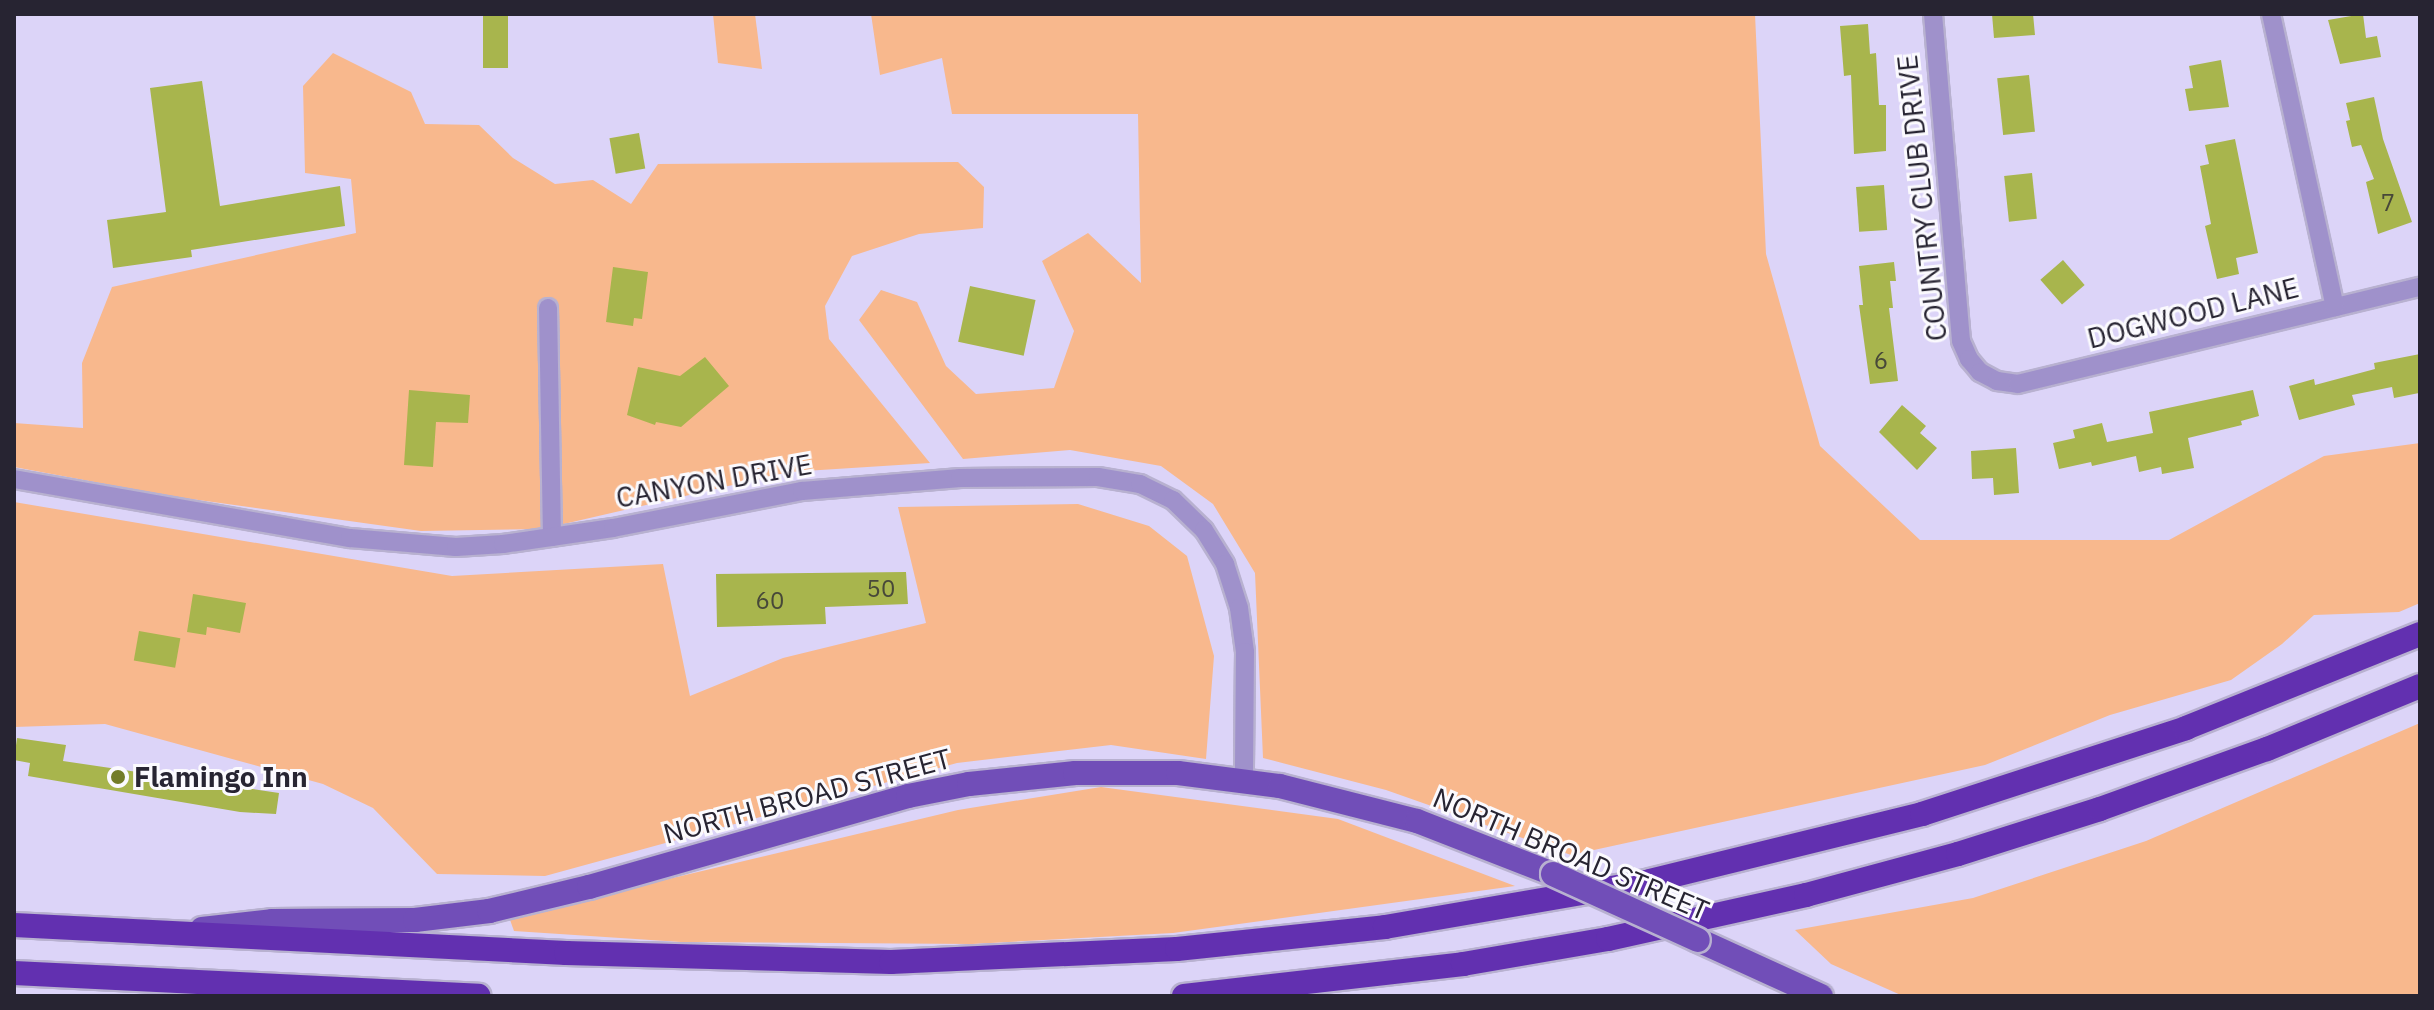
<!DOCTYPE html>
<html>
<head>
<meta charset="utf-8">
<style>
  body { margin:0 }
  #map { position:relative; width:2434px; height:1010px; overflow:hidden; background:#dcd4f8; font-family:"IBM Plex Sans",sans-serif }
  div>[style] { position:absolute }
  .green>* { inset:0; background:#f8b88d }
  .building>* { inset:0; background:#a8b54d; transform-origin:0 0 }
  .roads { filter:drop-shadow(2px 0 #b8b1d0) drop-shadow(-2px 0 #b8b1d0) drop-shadow(0 2px #b8b1d0) drop-shadow(0 -2px #b8b1d0) }
  .street>* { height:18px; margin:-9px; padding:0 9px; transform-origin:9px; border-radius:9px; background:#9f91cb }
  .primary>* { height:24px; margin:-12px; padding:0 12px; transform-origin:12px; border-radius:12px; background:#714eb8 }
  .highway>* { height:24px; margin:-12px; padding:0 12px; transform-origin:12px; border-radius:12px; background:#6230b0 }
  .bridges { filter:drop-shadow(2px 0 #b8b1d0) drop-shadow(-2px 0 #b8b1d0) drop-shadow(0 2px #b8b1d0) drop-shadow(0 -2px #b8b1d0) }
  .primary-bridge>* { height:24px; margin:-12px; padding:0 12px; transform-origin:12px; border-radius:12px; background:#714eb8 }
  .dots>* { width:22px; height:22px; translate:-50% -50%; box-sizing:border-box; border:4px solid #fbfafe; border-radius:50% }
  span { translate:-50% -50%; white-space:nowrap; text-align:center; line-height:1.15; -webkit-text-stroke:6px #fbfafe; paint-order:stroke }
  .number-label { font-size:24px; color:#474839 }
  .number-label span { -webkit-text-stroke-width:0 }
  .street-label { font-size:28px; color:#272432 }
  .poi-label { font-size:28px; color:#272432; font-weight:700 }
  .left { translate:0 -50%; text-align:left }
  .frame { position:absolute; inset:0; border:16px solid #272432; pointer-events:none }
</style>
</head>
<body>
<div id="map">
  <div class="green">
    <i style="clip-path:polygon(713px 14px,755px 14px,762px 69px,718px 63px)"></i>
    <i style="clip-path:polygon(871px 14px,1755px 14px,1766px 254px,1820px 446px,1920px 540px,2169px 540px,2324px 456px,2420px 443px,2420px 603px,2399px 612px,2314px 615px,2282px 644px,2231px 680px,2110px 715px,1985px 765px,1571px 855px,1386px 790px,1263px 758px,1255px 573px,1213px 504px,1161px 466px,1070px 450px,963px 459px,859px 320px,881px 290px,917px 302px,946px 366px,976px 394px,1054px 388px,1074px 331px,1042px 261px,1088px 233px,1141px 283px,1138px 114px,952px 114px,942px 58px,880px 75px)"></i>
    <i style="clip-path:polygon(333px 53px,411px 92px,425px 124px,479px 125px,513px 158px,555px 184px,593px 180px,631px 204px,658px 164px,958px 162px,984px 187px,983px 228px,919px 234px,852px 256px,825px 306px,829px 339px,930px 463px,789px 472px,542px 529px,421px 531px,170px 496px,14px 467px,14px 423px,83px 428px,82px 363px,112px 287px,356px 233px,351px 179px,305px 173px,303px 86px)"></i>
    <i style="clip-path:polygon(14px 502px,452px 576px,663px 564px,690px 696px,783px 658px,926px 623px,898px 507px,1078px 504px,1149px 526px,1187px 556px,1214px 656px,1206px 759px,1111px 745px,957px 763px,545px 876px,437px 874px,373px 808px,323px 784px,105px 724px,14px 727px)"></i>
    <i style="clip-path:polygon(2420px 723px,2420px 996px,1903px 996px,1831px 964px,1795px 930px,1973px 898px,2146px 841px)"></i>
    <i style="clip-path:polygon(1101px 787px,1338px 819px,1515px 886px,1173px 933px,972px 944px,681px 942px,514px 931px,509px 917px,958px 810px)"></i>
  </div>
  <div class="building">
    <i style="left:483px;top:14px;width:25px;height:54px"></i>
    <i style="clip-path:polygon(1992px 14px,2033px 14px,2035px 35px,1994px 38px)"></i>
    <i style="clip-path:polygon(2363px 14px,2366px 38px,2377px 36px,2381px 57px,2340px 64px,2328px 20px)"></i>
    <i style="clip-path:polygon(1868px 24px,1870px 54px,1876px 53px,1879px 105px,1886px 105px,1886px 151px,1854px 154px,1851px 75px,1844px 76px,1840px 26px)"></i>
    <i style="clip-path:polygon(2221px 60px,2229px 107px,2189px 111px,2185px 89px,2193px 88px,2189px 66px)"></i>
    <i style="left:2029px;top:75px;width:57px;height:32px;rotate:84deg"></i>
    <i style="clip-path:polygon(202px 81px,220px 206px,340px 186px,345px 226px,191px 250px,192px 257px,113px 268px,107px 220px,166px 212px,150px 88px)"></i>
    <i style="clip-path:polygon(2374px 97px,2383px 139px,2412px 222px,2378px 234px,2366px 182px,2374px 179px,2361px 145px,2352px 147px,2346px 121px,2350px 120px,2346px 103px)"></i>
    <i style="left:639px;top:133px;width:36px;height:30px;rotate:80deg"></i>
    <i style="clip-path:polygon(2235px 139px,2258px 253px,2236px 258px,2239px 274px,2217px 279px,2205px 226px,2211px 224px,2200px 166px,2209px 164px,2205px 145px)"></i>
    <i style="left:2032px;top:173px;width:46px;height:28px;rotate:84deg"></i>
    <i style="left:1884px;top:185px;width:45px;height:28px;rotate:86deg"></i>
    <i style="left:2063px;top:260px;width:33px;height:30px;rotate:49deg"></i>
    <i style="clip-path:polygon(1894px 262px,1896px 281px,1890px 281px,1893px 308px,1889px 308px,1898px 381px,1870px 384px,1859px 305px,1863px 305px,1859px 266px)"></i>
    <i style="clip-path:polygon(613px 267px,648px 272px,642px 319px,634px 318px,633px 326px,606px 322px)"></i>
    <i style="left:970px;top:286px;width:67px;height:57px;rotate:12deg"></i>
    <i style="clip-path:polygon(2420px 354px,2419px 393px,2394px 398px,2392px 387px,2352px 395px,2355px 405px,2299px 420px,2289px 386px,2314px 379px,2315px 385px,2375px 369px,2374px 363px)"></i>
    <i style="clip-path:polygon(705px 357px,729px 386px,681px 427px,656px 422px,655px 425px,627px 415px,638px 367px,680px 376px)"></i>
    <i style="clip-path:polygon(409px 390px,470px 395px,468px 423px,436px 422px,433px 467px,404px 465px)"></i>
    <i style="clip-path:polygon(2253px 390px,2259px 416px,2241px 421px,2242px 425px,2188px 438px,2194px 468px,2162px 474px,2161px 467px,2139px 472px,2136px 456px,2092px 466px,2091px 462px,2059px 469px,2053px 443px,2075px 438px,2073px 430px,2102px 423px,2107px 442px,2153px 433px,2149px 412px)"></i>
    <i style="clip-path:polygon(1902px 405px,1926px 426px,1920px 433px,1937px 448px,1917px 470px,1879px 432px)"></i>
    <i style="clip-path:polygon(2016px 448px,2019px 493px,1994px 495px,1993px 478px,1972px 479px,1971px 451px)"></i>
    <i style="clip-path:polygon(906px 572px,908px 604px,825px 607px,826px 624px,717px 627px,716px 574px)"></i>
    <i style="clip-path:polygon(193px 594px,246px 603px,240px 633px,207px 627px,206px 635px,187px 632px)"></i>
    <i style="left:139px;top:631px;width:42px;height:30px;rotate:10deg"></i>
    <i style="clip-path:polygon(17px 738px,66px 745px,63px 761px,279px 793px,276px 814px,240px 812px,28px 776px,30px 763px,14px 760px)"></i>
  </div>
  <div class="roads">
    <div class="street">
      <i style="left:1933px;top:14px;width:328px;rotate:85.1deg"></i>
      <i style="left:1961px;top:341px;width:20px;rotate:66deg"></i>
      <i style="left:1969px;top:359px;width:17px;rotate:50deg"></i>
      <i style="left:1980px;top:372px;width:19px;rotate:28deg"></i>
      <i style="left:1997px;top:381px;width:21px;rotate:8deg"></i>
      <i style="left:2018px;top:384px;width:414px;rotate:-13.6deg"></i>
      <i style="left:2271px;top:14px;width:300px;rotate:77.7deg"></i>
      <i style="left:548px;top:308px;width:229px;rotate:89deg"></i>
      <i style="left:14px;top:479px;width:341px;rotate:10deg"></i>
      <i style="left:350px;top:538px;width:106px;rotate:4.9deg"></i>
      <i style="left:456px;top:547px;width:47px;rotate:-3.7deg"></i>
      <i style="left:503px;top:544px;width:111px;rotate:-8.3deg"></i>
      <i style="left:613px;top:528px;width:193px;rotate:-11.1deg"></i>
      <i style="left:802px;top:491px;width:159px;rotate:-4.7deg"></i>
      <i style="left:960px;top:478px;width:138px;rotate:-0.4deg"></i>
      <i style="left:1098px;top:477px;width:43px;rotate:9.5deg"></i>
      <i style="left:1140px;top:484px;width:37px;rotate:26deg"></i>
      <i style="left:1173px;top:500px;width:43px;rotate:44.1deg"></i>
      <i style="left:1204px;top:530px;width:40px;rotate:58deg"></i>
      <i style="left:1225px;top:564px;width:46px;rotate:72.3deg"></i>
      <i style="left:1239px;top:608px;width:44px;rotate:82.2deg"></i>
      <i style="left:1245px;top:652px;width:127px;rotate:90.5deg"></i>
    </div>
    <div class="primary">
      <i style="left:202px;top:929px;width:70px;rotate:-6.5deg"></i>
      <i style="left:272px;top:921px;width:143px;rotate:-0.4deg"></i>
      <i style="left:415px;top:920px;width:75px;rotate:-6.9deg"></i>
      <i style="left:489px;top:911px;width:103px;rotate:-13.5deg"></i>
      <i style="left:589px;top:887px;width:332px;rotate:-15.9deg"></i>
      <i style="left:908px;top:796px;width:62px;rotate:-11.1deg"></i>
      <i style="left:969px;top:784px;width:107px;rotate:-5.9deg"></i>
      <i style="left:1075px;top:773px;width:103px"></i>
      <i style="left:1178px;top:773px;width:103px;rotate:7.3deg"></i>
      <i style="left:1280px;top:786px;width:141px;rotate:14.3deg"></i>
      <i style="left:1417px;top:821px;width:146px;rotate:21.3deg"></i>
      <i style="left:1698px;top:940px;width:135px;rotate:24.5deg"></i>
    </div>
    <div class="highway">
      <i style="left:14px;top:925px;width:553px;rotate:2.9deg"></i>
      <i style="left:566px;top:953px;width:325px;rotate:1.6deg"></i>
      <i style="left:891px;top:962px;width:286px;rotate:-2.6deg"></i>
      <i style="left:1177px;top:949px;width:209px;rotate:-6deg"></i>
      <i style="left:1385px;top:927px;width:269px;rotate:-9.8deg"></i>
      <i style="left:1650px;top:881px;width:280px;rotate:-13.8deg"></i>
      <i style="left:1922px;top:814px;width:278px;rotate:-18deg"></i>
      <i style="left:2186px;top:728px;width:252px;rotate:-21.9deg"></i>
      <i style="left:14px;top:973px;width:465px;rotate:2.8deg"></i>
      <i style="left:1184px;top:996px;width:281px;rotate:-6.5deg"></i>
      <i style="left:1463px;top:964px;width:147px;rotate:-9.8deg"></i>
      <i style="left:1608px;top:939px;width:203px;rotate:-12.5deg"></i>
      <i style="left:1806px;top:895px;width:157px;rotate:-15.1deg"></i>
      <i style="left:1958px;top:854px;width:149px;rotate:-17.6deg"></i>
      <i style="left:2100px;top:809px;width:177px;rotate:-19.8deg"></i>
      <i style="left:2267px;top:749px;width:165px;rotate:-22.4deg"></i>
    </div>
  </div>
  <div class="bridges">
    <div class="primary-bridge">
      <i style="left:1553px;top:874px;width:159px;rotate:24.5deg"></i>
    </div>
  </div>
  <div class="dots">
    <i style="left:118px;top:777px;background:#737c28"></i>
  </div>
  <div class="number-label">
    <span style="left:2388px;top:203px">7</span>
    <span style="left:1881px;top:361px">6</span>
    <span style="left:881px;top:589px">50</span>
    <span style="left:770px;top:601px">60</span>
  </div>
  <div class="street-label">
    <span style="left:1922px;top:198px;rotate:-96deg">COUNTRY CLUB DRIVE</span>
    <span style="left:2193px;top:313px;rotate:-14deg">DOGWOOD LANE</span>
    <span style="left:714px;top:481px;rotate:-10deg">CANYON DRIVE</span>
    <span style="left:807px;top:796px;rotate:-15deg">NORTH BROAD STREET</span>
    <span style="left:1571px;top:854px;rotate:23deg">NORTH BROAD STREET</span>
  </div>
  <div class="poi-label">
    <span class="left" style="left:134px;top:777px">Flamingo Inn</span>
  </div>
  <div class="frame"></div>
</div>
</body>
</html>
